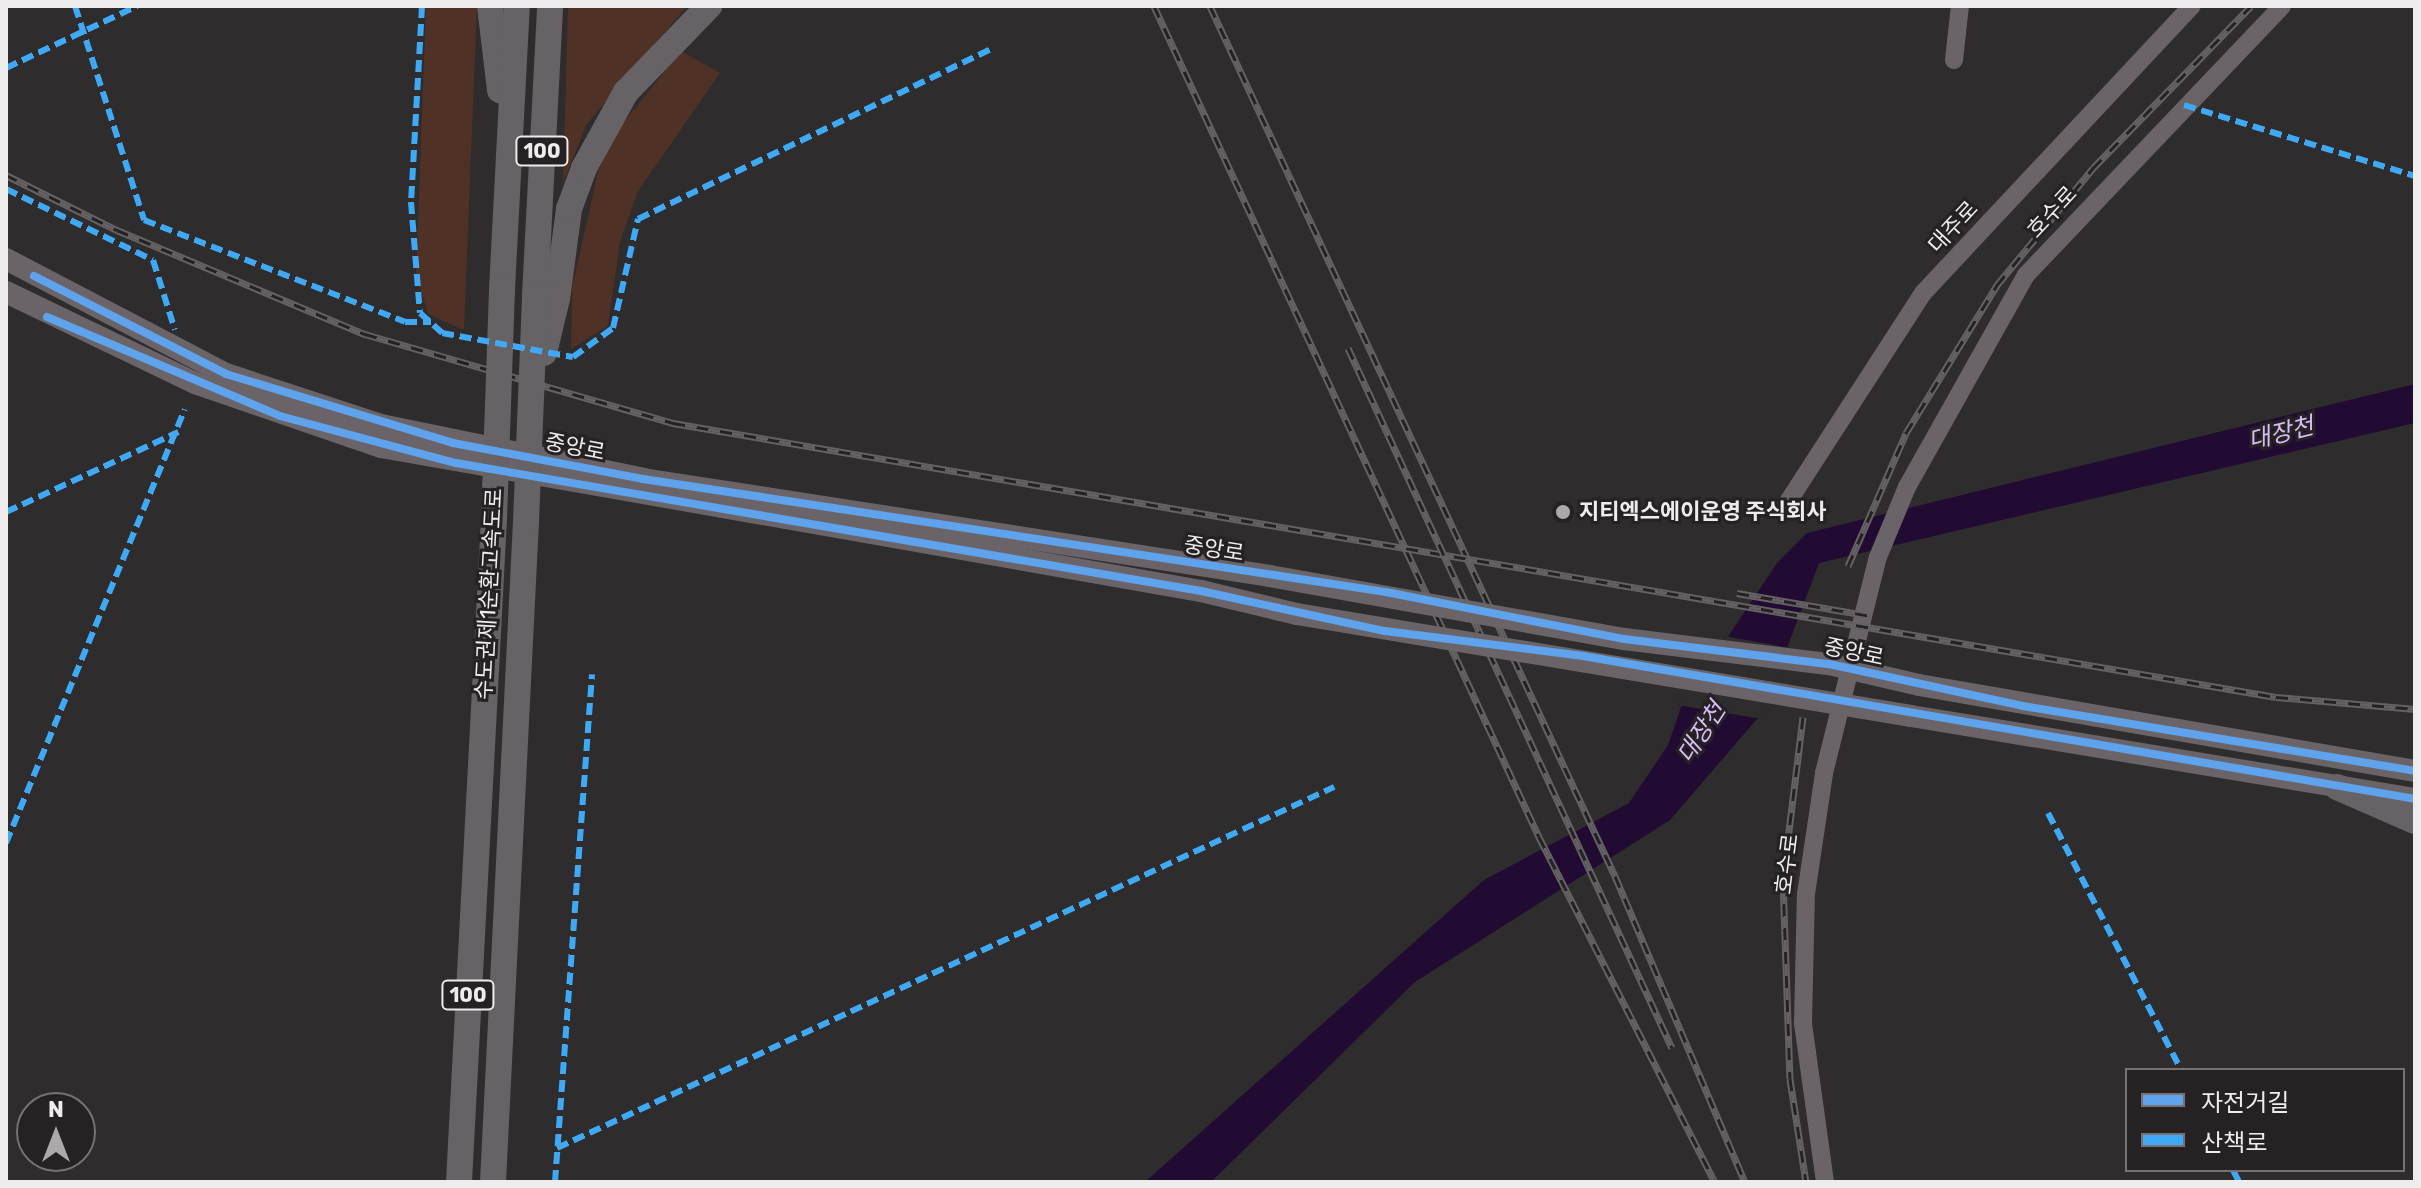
<!DOCTYPE html>
<html>
<head>
<meta charset="utf-8">
<style>
  body { margin:0 }
  #map { position:relative; width:2421px; height:1188px; overflow:hidden; background:#2e2c2d; font-family:Rubik,"Noto Sans KR",sans-serif }
  div>[style] { position:absolute }
  .green>* { inset:0; background:#503126 }
  .water>* { inset:0; background:#210b33 }
  .pier>* { inset:0; background:#2e2c2d }
  .minor>* { height:18px; margin:-9px; padding:0 9px; transform-origin:9px; border-radius:9px; background:#6a6469 }
  .major>* { height:22px; margin:-11px; padding:0 11px; transform-origin:11px; border-radius:11px; background:#6a6469 }
  .highway>* { height:26px; margin:-13px; padding:0 13px; transform-origin:13px; border-radius:13px; background:#666265 }
  .rail>* { height:7px; margin-top:-3.5px; transform-origin:0; background:repeating-linear-gradient(90deg,#262123 0 12px,#656264 0 24px); box-sizing:border-box; border-block:2px solid #656264 }
  .major-bridge>* { height:22px; margin:-11px; padding:0 11px; transform-origin:11px; border-radius:11px; background:#6a6469 }
  .highway-bridge>* { height:26px; margin:-13px; padding:0 13px; transform-origin:13px; border-radius:13px; background:#666265 }
  .quiet>* { height:6px; margin-top:-3px; transform-origin:0; background:repeating-linear-gradient(90deg,#3fa9f5 0 12px,transparent 0 18px) }
  .cycleway>* { height:8px; margin:-4px; padding:0 4px; transform-origin:4px; border-radius:4px; background:#60a3ed }
  .dots>* { width:22px; height:22px; translate:-50% -50%; box-sizing:border-box; border:4px solid #262123; border-radius:50% }
  span { translate:-50% -50%; white-space:nowrap; text-align:center; line-height:1.15; -webkit-text-stroke:6px #262123; paint-order:stroke }
  .shield-label span { padding:2px 6px; background:#262123; border:2px solid; border-radius:6px; -webkit-text-stroke-width:0 }
  .shield-label { font-size:20px; color:#efeced; font-weight:700 }
  .street-label { font-size:22px; color:#efeced }
  .poi-label { font-size:22px; color:#efeced; font-weight:700 }
  .left { translate:0 -50%; text-align:left }
  .water-label { font-size:24px; color:#d8bcfa; font-style:italic }
  .frame { position:absolute; inset:0; border:8px solid #efeced; pointer-events:none }
  .legend { position:absolute; left:2125px; top:1068px; width:280px; height:104px; box-sizing:border-box; background:#262123; border:2px solid #767274; margin:0; padding:10px 14px; list-style:none; font-size:24px; color:#efeced }
  .legend li { display:flex; align-items:center; gap:16px; height:40px }
  .legend b { width:40px; border:2px solid #767274 }
  .north { position:absolute; left:16px; top:1092px; width:80px; height:80px; box-sizing:border-box; background:#262123; border:2px solid #767274; border-radius:50%; rotate:0deg; font-size:22px; font-weight:700; line-height:32px; text-align:center; color:#efeced }
  .north::after { content:''; display:block; margin:auto; width:28px; height:36px; background:#aba9aa; clip-path:polygon(50% 0,100% 100%,50% 72%,0 100%) }
</style>
</head>
<body>
<div id="map">
  <div class="green">
    <i style="clip-path:polygon(426px 6px,477px 6px,464px 330px,428px 314px,416px 274px)"></i>
    <i style="clip-path:polygon(568px 6px,687px 6px,586px 125px,563px 183px)"></i>
    <i style="clip-path:polygon(681px 51px,720px 73px,638px 191px,620px 242px,608px 326px,571px 349px,572px 288px,598px 172px,615px 133px)"></i>
  </div>
  <div class="water">
    <i style="clip-path:polygon(2415px 384px,2415px 423px,1819px 563px,1763px 712px,1670px 820px,1415px 982px,1211px 1182px,1145px 1182px,1484px 880px,1629px 803px,1668px 745px,1681px 707px,1777px 563px,1807px 533px)"></i>
  </div>
  <div class="pier">
    <i style="clip-path:polygon(1724px 636px,1791px 648px,1762px 719px,1677px 705px)"></i>
  </div>
  <div class="minor">
    <i style="left:1954px;top:60px;width:54px;rotate:-83.7deg"></i>
    <i style="left:1784px;top:508px;width:257px;rotate:-57.1deg"></i>
    <i style="left:1924px;top:292px;width:392px;rotate:-46.9deg"></i>
    <i style="left:1825px;top:1182px;width:161px;rotate:-97.9deg"></i>
    <i style="left:1803px;top:1023px;width:129px;rotate:-88.7deg"></i>
    <i style="left:1806px;top:894px;width:122px;rotate:-81.5deg"></i>
    <i style="left:1824px;top:773px;width:223px;rotate:-76deg"></i>
    <i style="left:1878px;top:557px;width:76px;rotate:-67.5deg"></i>
    <i style="left:1907px;top:487px;width:243px;rotate:-60.7deg"></i>
    <i style="left:2026px;top:275px;width:371px;rotate:-46.4deg"></i>
  </div>
  <div class="major">
    <i style="left:6px;top:259px;width:248px;rotate:27.6deg"></i>
    <i style="left:226px;top:374px;width:163px;rotate:18.2deg"></i>
    <i style="left:381px;top:425px;width:268px;rotate:11.6deg"></i>
    <i style="left:643px;top:479px;width:634px;rotate:8.79deg"></i>
    <i style="left:6px;top:292px;width:210px;rotate:25.7deg"></i>
    <i style="left:195px;top:383px;width:197px;rotate:19deg"></i>
    <i style="left:381px;top:447px;width:833px;rotate:9.96deg"></i>
    <i style="left:1201px;top:591px;width:99px;rotate:13.5deg"></i>
    <i style="left:1919px;top:685px;width:503px;rotate:9.84deg"></i>
    <i style="left:1911px;top:716px;width:511px;rotate:9.35deg"></i>
  </div>
  <div class="highway">
    <i style="left:490px;top:6px;width:85px;rotate:83.2deg"></i>
    <i style="left:502px;top:289px;width:283px;rotate:-87deg"></i>
    <i style="left:535px;top:295px;width:289px;rotate:-87deg"></i>
    <i style="left:557px;top:299px;width:91px;rotate:-82.4deg"></i>
    <i style="left:569px;top:209px;width:44px;rotate:-69.9deg"></i>
    <i style="left:584px;top:168px;width:87px;rotate:-61.1deg"></i>
    <i style="left:626px;top:92px;width:120px;rotate:-46deg"></i>
    <i style="left:2337px;top:787px;width:85px;rotate:23.6deg"></i>
    <i style="left:459px;top:1182px;width:664px;rotate:-86.98deg"></i>
    <i style="left:493px;top:1182px;width:661px;rotate:-87.14deg"></i>
  </div>
  <div class="rail">
    <i style="left:1154px;top:6px;width:916px;rotate:65.14deg"></i>
    <i style="left:1539px;top:837px;width:387px;rotate:63deg"></i>
    <i style="left:1210px;top:6px;width:960px;rotate:65.04deg"></i>
    <i style="left:1615px;top:876px;width:332px;rotate:67deg"></i>
    <i style="left:6px;top:175px;width:124px;rotate:26.4deg"></i>
    <i style="left:117px;top:230px;width:269px;rotate:22.8deg"></i>
    <i style="left:365px;top:334px;width:321px;rotate:16.1deg"></i>
    <i style="left:673px;top:423px;width:1626px;rotate:9.7deg"></i>
    <i style="left:2276px;top:697px;width:140px;rotate:4.9deg"></i>
    <i style="left:1348px;top:348px;width:771px;rotate:65.16deg"></i>
    <i style="left:1848px;top:566px;width:145px;rotate:-66.4deg"></i>
    <i style="left:1906px;top:433px;width:174px;rotate:-58.4deg"></i>
    <i style="left:1997px;top:285px;width:151px;rotate:-50.6deg"></i>
    <i style="left:2093px;top:168px;width:226px;rotate:-45.7deg"></i>
    <i style="left:1737px;top:593px;width:136px;rotate:9.7deg"></i>
    <i style="left:1803px;top:717px;width:164px;rotate:97deg"></i>
    <i style="left:1783px;top:880px;width:199px;rotate:88deg"></i>
    <i style="left:1790px;top:1079px;width:104px;rotate:81.2deg"></i>
  </div>
  <div class="major-bridge">
    <i style="left:1270px;top:576px;width:360px;rotate:10.1deg"></i>
    <i style="left:1624px;top:639px;width:207px;rotate:7deg"></i>
    <i style="left:1829px;top:664px;width:92px;rotate:13.1deg"></i>
    <i style="left:1297px;top:614px;width:622px;rotate:9.43deg"></i>
  </div>
  <div class="highway-bridge">
    <i style="left:544px;top:353px;width:56px;rotate:-76.5deg"></i>
    <i style="left:494px;top:519px;width:230px;rotate:-88deg"></i>
    <i style="left:526px;top:522px;width:227px;rotate:-87.7deg"></i>
  </div>
  <div class="quiet">
    <i style="left:75px;top:6px;width:225px;rotate:72.1deg"></i>
    <i style="left:144px;top:220px;width:280px;rotate:21.3deg"></i>
    <i style="left:405px;top:322px;width:26px"></i>
    <i style="left:422px;top:6px;width:196px;rotate:93.2deg"></i>
    <i style="left:411px;top:202px;width:111px;rotate:85.4deg"></i>
    <i style="left:420px;top:313px;width:30px;rotate:42deg"></i>
    <i style="left:442px;top:333px;width:133px;rotate:10.4deg"></i>
    <i style="left:573px;top:357px;width:49px;rotate:-35.9deg"></i>
    <i style="left:613px;top:328px;width:112px;rotate:-77.1deg"></i>
    <i style="left:638px;top:219px;width:393px;rotate:-25.7deg"></i>
    <i style="left:6px;top:68px;width:145px;rotate:-25.3deg"></i>
    <i style="left:2184px;top:105px;width:242px;rotate:17.1deg"></i>
    <i style="left:6px;top:189px;width:163px;rotate:25.8deg"></i>
    <i style="left:153px;top:260px;width:73px;rotate:72.6deg"></i>
    <i style="left:6px;top:512px;width:190px;rotate:-24.9deg"></i>
    <i style="left:2048px;top:813px;width:289px;rotate:62.6deg"></i>
    <i style="left:6px;top:843px;width:469px;rotate:-67.6deg"></i>
    <i style="left:557px;top:1148px;width:857px;rotate:-24.92deg"></i>
    <i style="left:2233px;top:1170px;width:13px;rotate:63deg"></i>
    <i style="left:555px;top:1182px;width:509px;rotate:-85.83deg"></i>
  </div>
  <div class="cycleway">
    <i style="left:34px;top:276px;width:216px;rotate:27deg"></i>
    <i style="left:226px;top:374px;width:237px;rotate:16.9deg"></i>
    <i style="left:453px;top:443px;width:193px;rotate:10.7deg"></i>
    <i style="left:643px;top:479px;width:752px;rotate:8.65deg"></i>
    <i style="left:1386px;top:592px;width:243px;rotate:11.2deg"></i>
    <i style="left:1624px;top:639px;width:207px;rotate:7deg"></i>
    <i style="left:1829px;top:664px;width:198px;rotate:12.2deg"></i>
    <i style="left:2023px;top:706px;width:397px;rotate:9.4deg"></i>
    <i style="left:47px;top:317px;width:253px;rotate:23deg"></i>
    <i style="left:280px;top:416px;width:182px;rotate:15deg"></i>
    <i style="left:456px;top:463px;width:756px;rotate:9.75deg"></i>
    <i style="left:1201px;top:591px;width:188px;rotate:12.3deg"></i>
    <i style="left:1385px;top:631px;width:200px;rotate:7.2deg"></i>
    <i style="left:1583px;top:656px;width:844px;rotate:9.75deg"></i>
  </div>
  <div class="dots">
    <i style="left:1563px;top:512px;background:#aba9aa"></i>
  </div>
  <div class="shield-label">
    <span style="left:542px;top:151px">100</span>
    <span style="left:468px;top:995px">100</span>
  </div>
  <div class="street-label">
    <span style="left:2052px;top:212px;rotate:-47deg">호수로</span>
    <span style="left:1953px;top:227px;rotate:-47deg">대주로</span>
    <span style="left:575px;top:447px;rotate:11deg">중앙로</span>
    <span style="left:1214px;top:549px;rotate:9deg">중앙로</span>
    <span style="left:489px;top:594px;rotate:-87deg">수도권제1순환고속도로</span>
    <span style="left:1854px;top:652px;rotate:12deg">중앙로</span>
    <span style="left:1787px;top:864px;rotate:-83deg">호수로</span>
  </div>
  <div class="poi-label">
    <span class="left" style="left:1579px;top:512px">지티엑스에이운영 주식회사</span>
  </div>
  <div class="water-label">
    <span style="left:2281px;top:434px;rotate:-14deg">대장천</span>
    <span style="left:1702px;top:733px;rotate:-57deg">대장천</span>
  </div>
  <div class="frame"></div>
  <ul class="legend">
  <li><b style="height:10px;background:#60a3ed"></b>자전거길</li>
  <li><b style="height:10px;background:#3fa9f5"></b>산책로</li>
  </ul>
  <div class="north">N</div>
</div>
</body>
</html>
